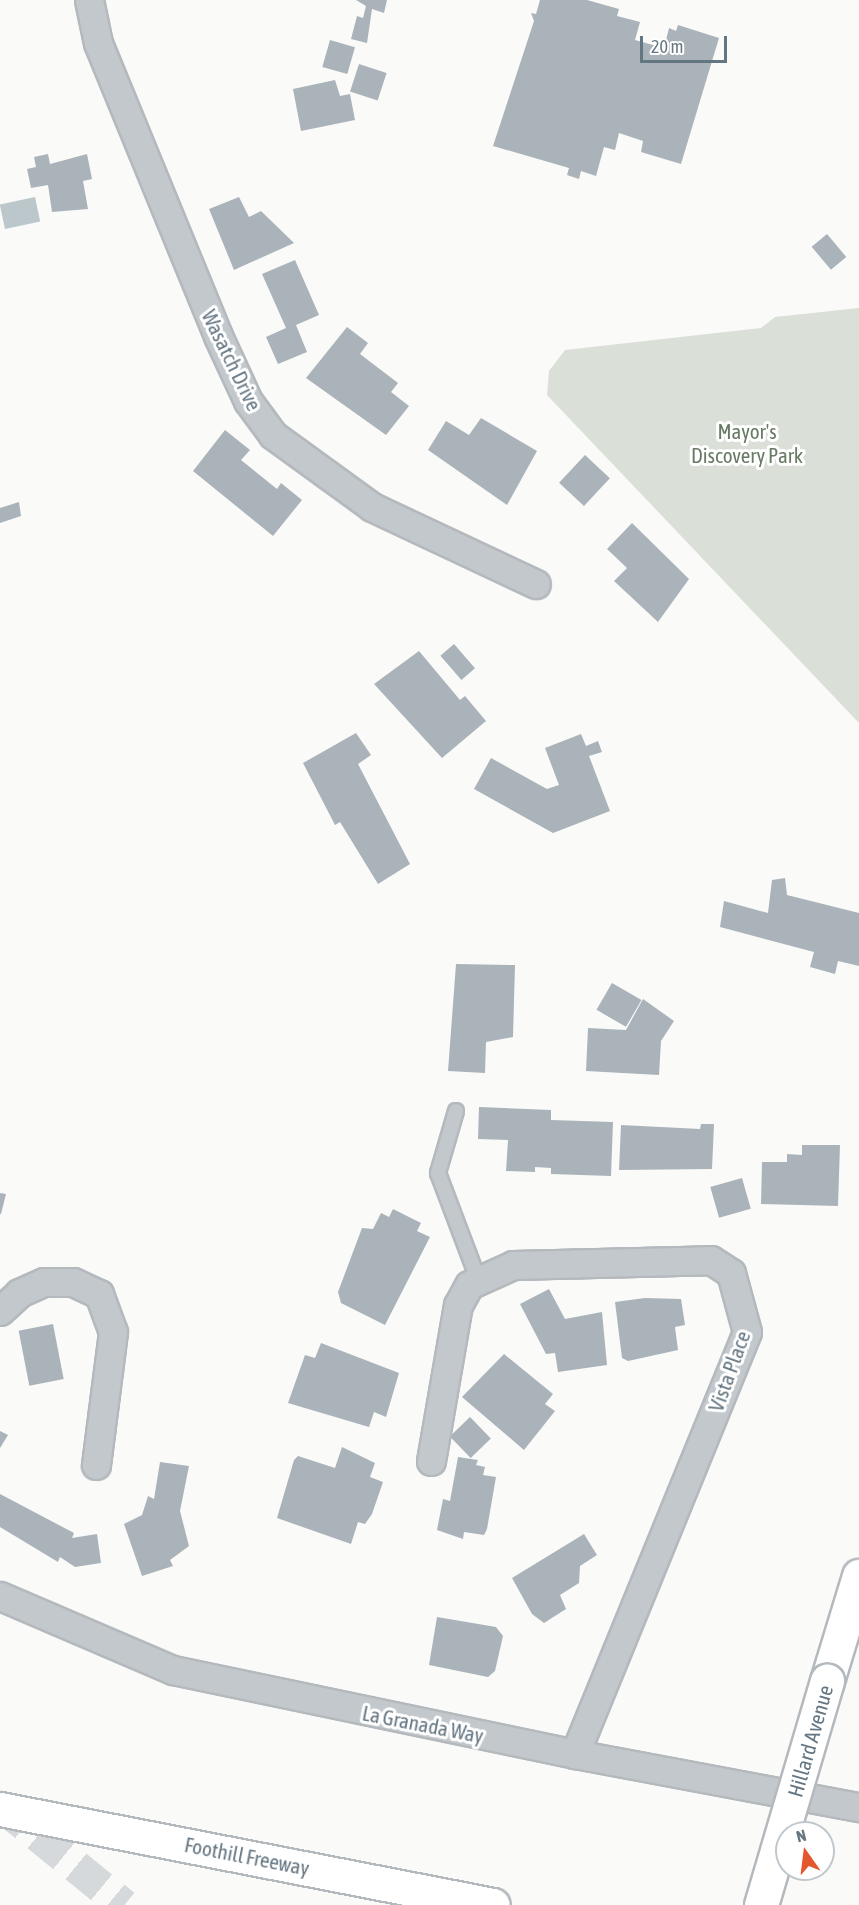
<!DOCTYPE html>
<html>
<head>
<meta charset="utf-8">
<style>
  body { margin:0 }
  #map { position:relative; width:859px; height:1905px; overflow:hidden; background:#fafaf8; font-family:"Asap Condensed",sans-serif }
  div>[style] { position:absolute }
  .green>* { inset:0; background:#dadfd7 }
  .water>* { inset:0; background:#bbc7cb; transform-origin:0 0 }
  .building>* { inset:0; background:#aab3b9; transform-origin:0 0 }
  .highway-tunnel>* { height:33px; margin-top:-16.5px; transform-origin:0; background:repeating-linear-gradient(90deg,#d5d9db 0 33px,transparent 0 49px) }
  .roads { filter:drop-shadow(2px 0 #b4b9bd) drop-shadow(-2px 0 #b4b9bd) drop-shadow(0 2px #b4b9bd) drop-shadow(0 -2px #b4b9bd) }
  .lane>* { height:14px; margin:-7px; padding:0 7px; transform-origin:7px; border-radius:7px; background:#c3c8cc }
  .street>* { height:27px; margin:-13.5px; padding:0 13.5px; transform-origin:13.5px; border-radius:13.5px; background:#c3c8cc }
  .highway>* { height:33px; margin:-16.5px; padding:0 16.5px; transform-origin:16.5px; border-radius:16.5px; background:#fff }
  .bridges { filter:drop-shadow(2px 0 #b4b9bd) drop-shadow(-2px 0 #b4b9bd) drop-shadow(0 2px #b4b9bd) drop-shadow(0 -2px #b4b9bd) }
  .highway-bridge>* { height:33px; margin:-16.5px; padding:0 16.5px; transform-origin:16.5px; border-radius:16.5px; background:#fff }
  span { translate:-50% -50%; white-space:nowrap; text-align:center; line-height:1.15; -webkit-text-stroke:6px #fff; paint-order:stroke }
  .street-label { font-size:21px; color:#657683 }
  .park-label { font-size:21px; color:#687a64 }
  .north { position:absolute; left:775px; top:1821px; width:60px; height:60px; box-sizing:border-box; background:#fff; border:2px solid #c1c8cd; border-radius:50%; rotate:346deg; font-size:16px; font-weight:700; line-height:24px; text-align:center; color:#657683 }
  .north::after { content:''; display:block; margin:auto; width:21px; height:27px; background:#e4572e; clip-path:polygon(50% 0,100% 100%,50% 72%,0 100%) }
  .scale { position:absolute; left:640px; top:36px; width:87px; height:27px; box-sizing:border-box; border:3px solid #657683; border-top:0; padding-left:8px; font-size:18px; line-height:21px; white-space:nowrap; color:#657683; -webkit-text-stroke:4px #fff; paint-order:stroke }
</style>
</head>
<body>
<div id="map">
  <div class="green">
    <i style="clip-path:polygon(859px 308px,859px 723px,547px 395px,549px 371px,565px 350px,761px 328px,775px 317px)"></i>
  </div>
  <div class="water">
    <i style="left:35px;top:197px;width:25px;height:36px;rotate:78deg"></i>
  </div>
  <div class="building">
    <i style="clip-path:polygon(356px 0,387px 0,384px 13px,372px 9px,367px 43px,351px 39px,357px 16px,363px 18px,366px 6px)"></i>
    <i style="clip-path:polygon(540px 0,587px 0,619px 9px,617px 16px,640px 22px,635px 40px,664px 48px,669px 28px,676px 31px,678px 25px,719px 38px,681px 164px,641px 152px,643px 141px,619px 133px,615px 150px,604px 147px,596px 176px,581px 171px,579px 179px,567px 175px,569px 168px,493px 146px,534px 21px,531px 13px,536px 14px)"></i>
    <i style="left:330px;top:40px;width:26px;height:28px;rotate:16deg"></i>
    <i style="left:359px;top:64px;width:29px;height:29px;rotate:18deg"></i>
    <i style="clip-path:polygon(335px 80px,340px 96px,350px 94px,355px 120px,301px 131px,293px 89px)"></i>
    <i style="clip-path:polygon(48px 154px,50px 164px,87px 154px,92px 179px,83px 181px,88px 209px,52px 212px,48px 185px,31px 188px,27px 169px,36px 167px,34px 157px)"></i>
    <i style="clip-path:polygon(239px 197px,249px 217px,261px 211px,294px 243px,234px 270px,209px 209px)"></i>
    <i style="left:827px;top:234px;width:30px;height:20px;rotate:50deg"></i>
    <i style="clip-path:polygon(295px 260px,319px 315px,296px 325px,307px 352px,278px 364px,266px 337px,286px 328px,262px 274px)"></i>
    <i style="clip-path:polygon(347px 327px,368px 343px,360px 354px,398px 383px,391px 392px,409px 406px,386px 435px,306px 378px)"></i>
    <i style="clip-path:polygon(481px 418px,537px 451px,507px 505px,428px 450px,446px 421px,469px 435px)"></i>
    <i style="clip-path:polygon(225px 430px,250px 450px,241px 460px,277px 489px,281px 483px,302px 500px,273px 536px,193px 471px)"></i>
    <i style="left:585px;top:455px;width:34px;height:38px;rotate:43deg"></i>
    <i style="clip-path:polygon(19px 502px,21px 516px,0 523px,0 508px)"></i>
    <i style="clip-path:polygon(632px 523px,689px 579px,658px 622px,614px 581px,627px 568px,607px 549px)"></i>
    <i style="left:454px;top:644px;width:32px;height:18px;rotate:49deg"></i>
    <i style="clip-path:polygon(419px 651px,460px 700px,465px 696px,486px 721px,442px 758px,374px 684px)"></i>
    <i style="clip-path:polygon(356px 733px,371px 755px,358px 764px,410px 864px,378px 884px,340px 822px,335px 825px,303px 763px)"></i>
    <i style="clip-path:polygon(581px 734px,586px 746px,598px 741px,602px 752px,589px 756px,610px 811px,553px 833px,474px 789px,491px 758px,547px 789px,559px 785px,545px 748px)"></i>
    <i style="clip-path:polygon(785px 878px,787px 895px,859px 913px,859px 966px,838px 961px,835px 974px,810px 967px,814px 952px,720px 927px,724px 901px,768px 913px,772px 880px)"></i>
    <i style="clip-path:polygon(456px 964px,515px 965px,513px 1037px,486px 1042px,485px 1073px,448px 1071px)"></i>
    <i style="left:612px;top:983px;width:34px;height:31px;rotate:30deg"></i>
    <i style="clip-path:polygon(643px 999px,674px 1021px,661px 1041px,659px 1075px,586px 1071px,588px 1028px,626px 1030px)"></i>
    <i style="clip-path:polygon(479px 1107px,551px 1110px,551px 1120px,613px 1122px,611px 1176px,551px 1174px,551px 1168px,535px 1167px,535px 1172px,506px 1171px,508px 1140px,478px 1139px)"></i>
    <i style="clip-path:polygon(701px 1124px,714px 1124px,712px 1169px,619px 1170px,621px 1125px,700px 1129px)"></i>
    <i style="clip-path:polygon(802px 1145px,840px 1145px,838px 1206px,761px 1204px,762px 1162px,787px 1162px,787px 1154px,802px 1155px)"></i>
    <i style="left:742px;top:1178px;width:32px;height:33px;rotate:74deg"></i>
    <i style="clip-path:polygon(0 1193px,6px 1194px,1px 1214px,0 1214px)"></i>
    <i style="clip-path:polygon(393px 1209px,421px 1223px,417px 1231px,430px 1237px,385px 1325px,341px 1303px,338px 1292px,362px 1228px,373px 1229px,381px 1213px,389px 1217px)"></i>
    <i style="clip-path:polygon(549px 1289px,565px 1319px,602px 1312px,607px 1365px,558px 1372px,555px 1353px,546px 1354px,520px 1304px)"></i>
    <i style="clip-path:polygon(645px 1298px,681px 1299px,685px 1325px,675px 1327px,678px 1350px,628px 1361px,622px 1358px,615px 1302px)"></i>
    <i style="left:53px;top:1324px;width:56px;height:35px;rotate:79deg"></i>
    <i style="clip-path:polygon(321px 1343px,399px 1373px,386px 1417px,374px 1412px,369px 1427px,288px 1403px,305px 1355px,315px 1358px)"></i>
    <i style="clip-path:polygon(504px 1354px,553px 1394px,545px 1404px,555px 1411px,524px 1450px,462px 1397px)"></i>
    <i style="left:470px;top:1417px;width:30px;height:28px;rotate:46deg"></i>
    <i style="clip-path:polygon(0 1431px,8px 1435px,0 1448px)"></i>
    <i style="clip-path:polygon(342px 1447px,375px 1463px,370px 1477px,383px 1482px,372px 1514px,365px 1524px,358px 1522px,351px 1544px,277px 1518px,294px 1460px,298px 1456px,335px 1468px)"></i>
    <i style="clip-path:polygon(458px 1457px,478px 1460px,476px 1465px,485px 1467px,483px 1475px,496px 1477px,487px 1529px,484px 1535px,464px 1532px,463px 1539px,437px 1530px,443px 1499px,450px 1501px)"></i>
    <i style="clip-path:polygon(160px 1462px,189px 1466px,180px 1511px,189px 1546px,170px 1560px,173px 1566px,142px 1576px,124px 1524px,142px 1515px,148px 1496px,154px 1499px)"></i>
    <i style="clip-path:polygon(0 1494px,74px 1533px,72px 1538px,97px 1534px,101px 1563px,75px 1567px,60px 1557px,58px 1562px,0 1527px)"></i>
    <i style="clip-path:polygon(584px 1534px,597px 1555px,580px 1566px,579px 1583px,560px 1595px,566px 1609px,544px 1623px,532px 1614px,512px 1578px)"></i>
    <i style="clip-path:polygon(437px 1617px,496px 1627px,503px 1636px,495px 1671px,488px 1677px,429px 1665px)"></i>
  </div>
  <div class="highway-tunnel">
    <i style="left:0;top:1804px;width:160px;rotate:39.2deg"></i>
  </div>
  <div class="roads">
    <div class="lane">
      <i style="left:456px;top:1111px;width:65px;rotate:106.2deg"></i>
      <i style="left:438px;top:1173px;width:113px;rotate:69.3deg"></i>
    </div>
    <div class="street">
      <i style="left:89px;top:0;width:44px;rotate:78.2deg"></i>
      <i style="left:98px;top:43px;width:317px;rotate:67.7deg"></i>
      <i style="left:218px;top:336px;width:72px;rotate:65.2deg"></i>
      <i style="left:248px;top:401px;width:42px;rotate:53.7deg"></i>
      <i style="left:273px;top:435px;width:122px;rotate:36deg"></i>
      <i style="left:372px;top:507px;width:181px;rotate:25.2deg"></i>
      <i style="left:0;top:1311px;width:26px;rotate:-43deg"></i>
      <i style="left:19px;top:1293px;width:27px;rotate:-24deg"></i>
      <i style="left:44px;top:1282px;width:29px"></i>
      <i style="left:73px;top:1282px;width:29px;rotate:25deg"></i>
      <i style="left:99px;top:1294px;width:40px;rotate:69.8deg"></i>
      <i style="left:113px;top:1332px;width:134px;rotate:97.3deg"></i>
      <i style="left:431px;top:1461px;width:158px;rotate:-80.2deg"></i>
      <i style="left:458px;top:1305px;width:23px;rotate:-61deg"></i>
      <i style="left:469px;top:1285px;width:48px;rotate:-24.4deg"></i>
      <i style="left:513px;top:1265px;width:198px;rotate:-1.4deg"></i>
      <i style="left:711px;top:1260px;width:24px;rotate:33deg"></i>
      <i style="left:731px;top:1273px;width:61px;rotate:74.8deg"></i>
      <i style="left:747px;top:1332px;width:456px;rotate:112.2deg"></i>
      <i style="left:0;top:1596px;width:188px;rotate:23.2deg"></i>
      <i style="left:173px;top:1670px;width:411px;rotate:11.8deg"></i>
      <i style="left:575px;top:1754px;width:289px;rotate:10.6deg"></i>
    </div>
    <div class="highway">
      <i style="left:827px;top:1681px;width:110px;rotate:-73.1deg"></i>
      <i style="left:0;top:1809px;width:502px;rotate:11.02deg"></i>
    </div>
  </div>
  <div class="bridges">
    <div class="highway-bridge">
      <i style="left:761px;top:1905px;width:234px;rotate:-73.6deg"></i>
    </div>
  </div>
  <div class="street-label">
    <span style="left:232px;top:360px;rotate:64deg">Wasatch Drive</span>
    <span style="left:729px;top:1371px;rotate:-70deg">Vista Place</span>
    <span style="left:423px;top:1724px;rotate:11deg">La Granada Way</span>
    <span style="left:810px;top:1741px;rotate:-74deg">Hillard Avenue</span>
    <span style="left:247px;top:1856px;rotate:11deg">Foothill Freeway</span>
  </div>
  <div class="park-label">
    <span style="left:747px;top:443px">Mayor's<br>Discovery Park</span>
  </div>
  <div class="north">N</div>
  <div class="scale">20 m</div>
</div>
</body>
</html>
